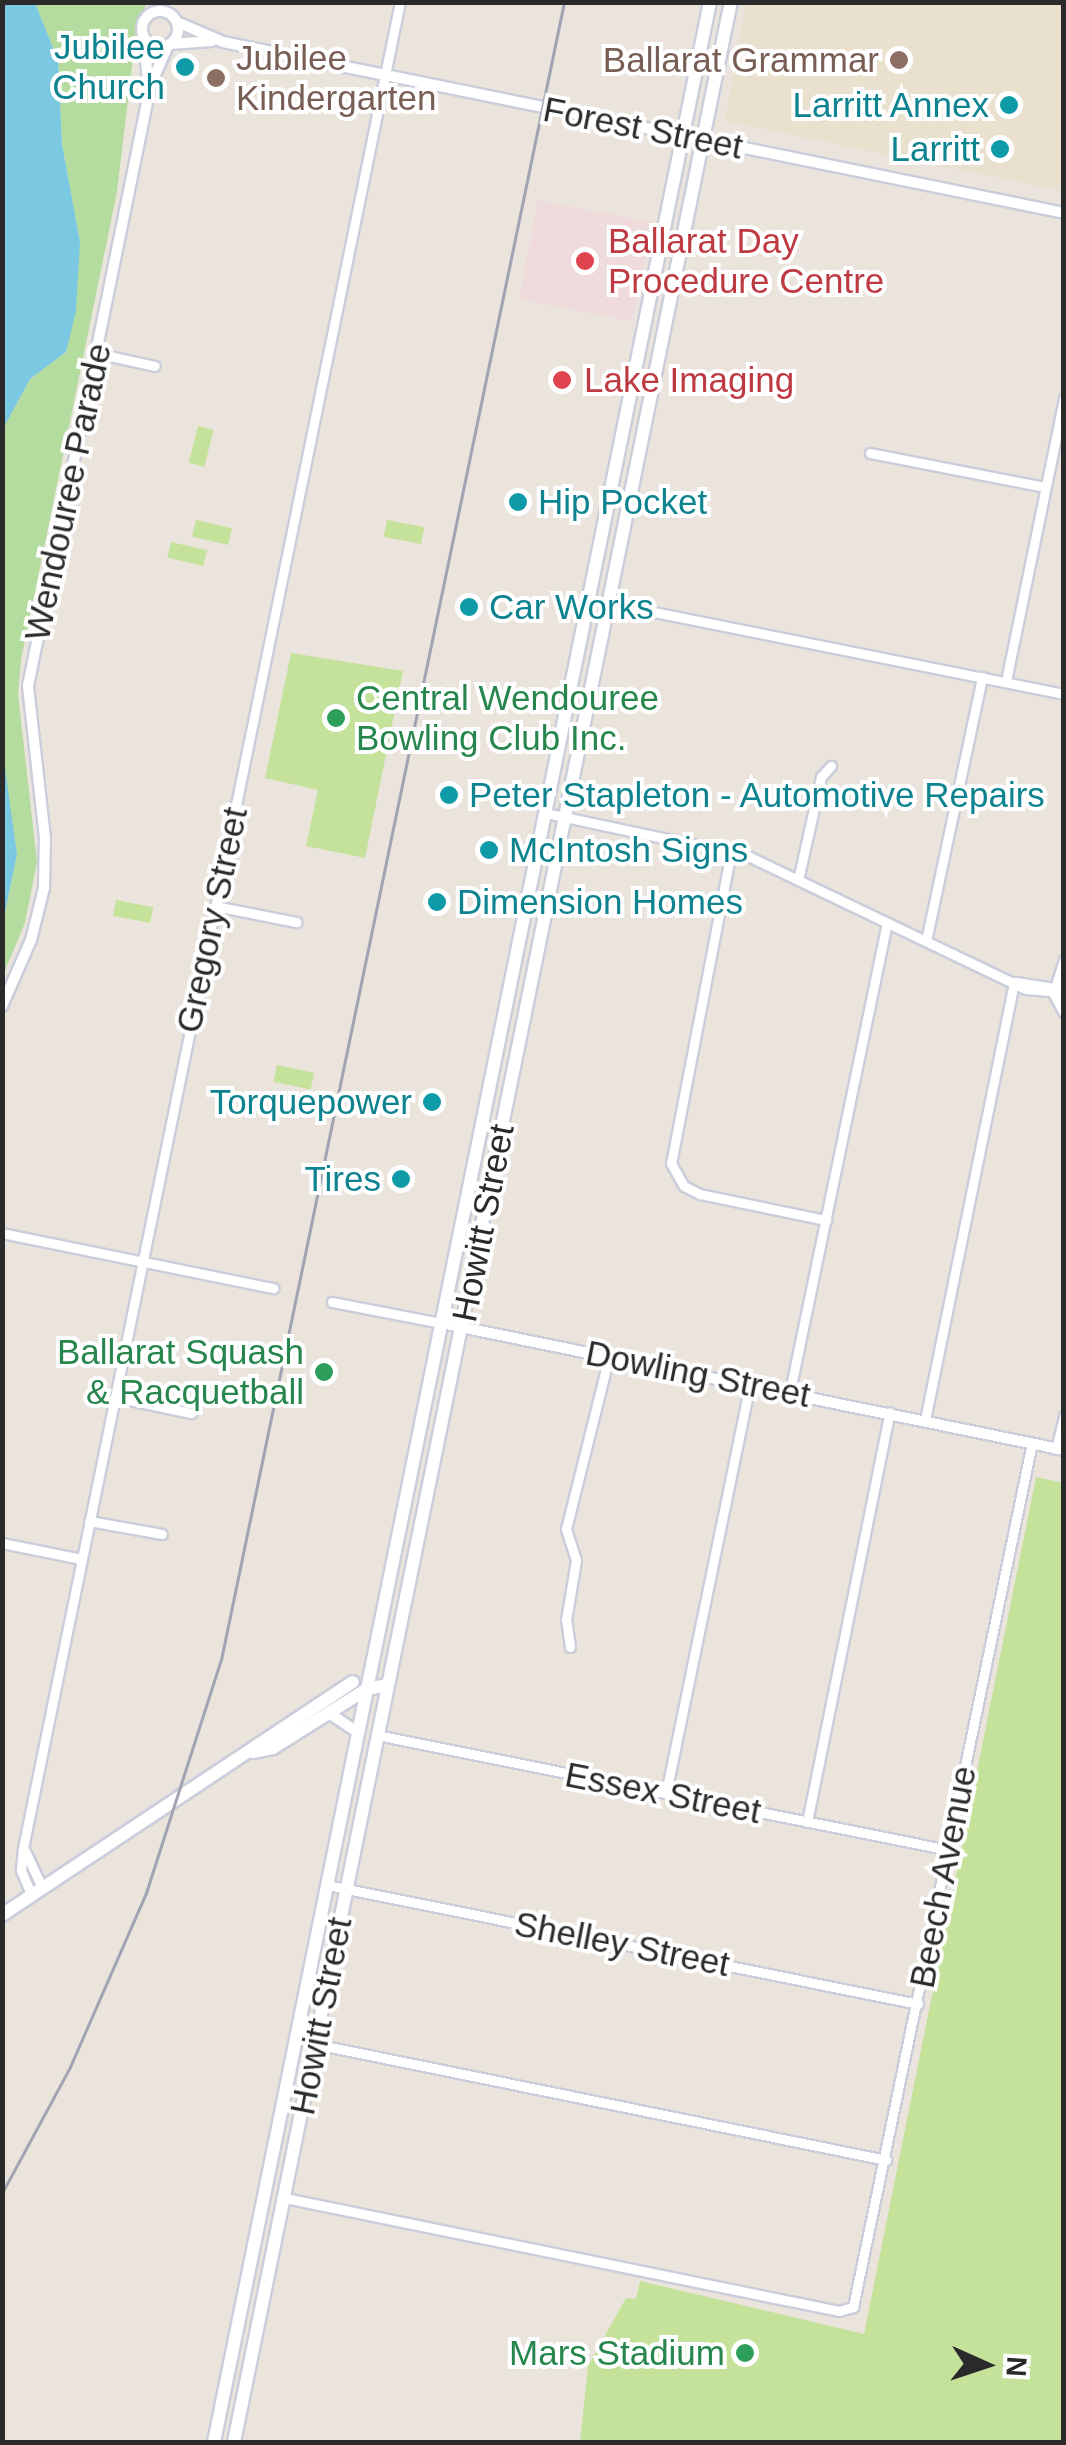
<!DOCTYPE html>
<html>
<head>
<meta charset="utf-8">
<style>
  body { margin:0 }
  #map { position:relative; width:1066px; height:2445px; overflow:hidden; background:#eae4dd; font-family:Arial,sans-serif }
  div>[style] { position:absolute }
  .education>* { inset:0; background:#eae0ce }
  .medical>* { inset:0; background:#f0dbdc; transform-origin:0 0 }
  .green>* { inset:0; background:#b4dc9f }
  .pitch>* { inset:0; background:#c5e29b; transform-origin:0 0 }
  .water>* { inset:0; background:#7ac8e2 }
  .roads { filter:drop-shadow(2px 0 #cbceda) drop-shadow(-2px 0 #cbceda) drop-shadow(0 2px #cbceda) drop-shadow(0 -2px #cbceda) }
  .minor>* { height:9px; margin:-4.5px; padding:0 4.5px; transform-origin:4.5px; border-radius:4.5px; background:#fff }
  .tertiary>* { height:10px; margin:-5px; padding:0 5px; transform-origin:5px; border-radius:5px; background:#fff }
  .tertiary>.ring { margin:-5px; padding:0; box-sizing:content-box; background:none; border:10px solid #fff; border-radius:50% }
  .secondary>* { height:12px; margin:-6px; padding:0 6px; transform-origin:6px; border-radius:6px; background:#fff }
  .rail>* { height:2.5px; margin:-1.25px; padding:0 1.25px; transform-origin:1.25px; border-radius:1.25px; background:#a0a3b2 }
  .dots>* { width:28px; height:28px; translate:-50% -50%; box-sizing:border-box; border:5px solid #fff; border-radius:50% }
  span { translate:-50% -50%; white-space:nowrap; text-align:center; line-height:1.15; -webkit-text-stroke:8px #fff; paint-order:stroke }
  .culture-label { font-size:35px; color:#0d838f }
  .right { translate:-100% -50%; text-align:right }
  .left { translate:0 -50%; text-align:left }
  .education-label { font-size:35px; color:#785e54 }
  .street-label { font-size:35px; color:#2a2a2a }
  .health-label { font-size:35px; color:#be3a42 }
  .leisure-label { font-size:35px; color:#27864d }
  .frame { position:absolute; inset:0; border:5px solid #2a2a2a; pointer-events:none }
  .north { position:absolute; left:936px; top:2315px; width:100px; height:100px; -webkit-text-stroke:8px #fff; paint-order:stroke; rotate:93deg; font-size:28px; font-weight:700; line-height:40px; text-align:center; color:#2a2a2a }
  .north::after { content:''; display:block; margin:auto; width:35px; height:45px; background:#2a2a2a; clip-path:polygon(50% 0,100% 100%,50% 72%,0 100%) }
</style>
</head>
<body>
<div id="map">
  <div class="education">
    <i style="clip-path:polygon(746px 3px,1063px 3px,1063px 191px,725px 121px)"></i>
  </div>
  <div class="medical">
    <i style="left:538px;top:200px;width:116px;height:101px;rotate:11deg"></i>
  </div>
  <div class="green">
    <i style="clip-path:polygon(35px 3px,147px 3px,137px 24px,117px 192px,21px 660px,18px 694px,37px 862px,25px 923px,3px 975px,3px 922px,17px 854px,2px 754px,3px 429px,30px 379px,66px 352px,80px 242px,62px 144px,58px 60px)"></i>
  </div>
  <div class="pitch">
    <i style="left:198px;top:426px;width:16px;height:38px;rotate:14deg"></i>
    <i style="left:196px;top:520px;width:37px;height:17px;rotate:13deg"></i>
    <i style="left:387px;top:520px;width:38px;height:17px;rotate:11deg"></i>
    <i style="left:171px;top:542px;width:37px;height:16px;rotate:13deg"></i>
    <i style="clip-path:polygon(291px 653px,403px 671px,365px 858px,306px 846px,318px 790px,265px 778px)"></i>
    <i style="left:116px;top:900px;width:38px;height:16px;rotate:11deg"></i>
    <i style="left:277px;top:1065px;width:38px;height:17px;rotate:12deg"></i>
    <i style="clip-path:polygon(1036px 1477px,1064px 1483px,1063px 2442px,580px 2442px,588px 2366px,626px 2298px,636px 2299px,640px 2281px,864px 2334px)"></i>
  </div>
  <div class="water">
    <i style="clip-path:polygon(3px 2px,35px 3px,58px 60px,62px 144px,80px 242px,76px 311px,66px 352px,30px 379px,3px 429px)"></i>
    <i style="clip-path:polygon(3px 754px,17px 854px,3px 922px)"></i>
  </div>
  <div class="roads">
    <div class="minor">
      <i style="left:96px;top:353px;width:60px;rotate:12.4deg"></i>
      <i style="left:870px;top:453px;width:178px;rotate:11deg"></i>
      <i style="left:609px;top:603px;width:464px;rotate:11.3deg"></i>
      <i style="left:1006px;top:681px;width:288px;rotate:-78.4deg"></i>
      <i style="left:546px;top:813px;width:207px;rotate:12deg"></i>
      <i style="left:748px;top:856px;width:308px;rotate:25.6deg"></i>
      <i style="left:1026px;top:989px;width:38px;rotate:5deg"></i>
      <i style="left:731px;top:852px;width:317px;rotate:100.9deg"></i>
      <i style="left:671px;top:1163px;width:26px;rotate:61deg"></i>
      <i style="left:684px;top:1186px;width:18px;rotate:27deg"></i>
      <i style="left:700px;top:1194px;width:129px;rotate:11.7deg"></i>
      <i style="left:798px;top:880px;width:106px;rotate:-77.4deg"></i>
      <i style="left:821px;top:777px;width:15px;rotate:-48deg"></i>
      <i style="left:215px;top:906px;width:83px;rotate:11.2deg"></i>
      <i style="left:926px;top:941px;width:270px;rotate:-78deg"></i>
      <i style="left:1064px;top:960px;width:35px;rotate:108deg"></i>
      <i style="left:1053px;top:993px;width:23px;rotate:61deg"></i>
      <i style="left:1016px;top:982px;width:45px;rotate:9deg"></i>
      <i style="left:2px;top:1233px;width:277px;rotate:11.5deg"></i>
      <i style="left:332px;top:1302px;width:111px;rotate:10.9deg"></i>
      <i style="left:790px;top:1391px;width:477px;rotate:-78.3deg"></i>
      <i style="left:115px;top:1397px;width:78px;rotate:11.9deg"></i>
      <i style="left:925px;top:1420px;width:447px;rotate:-78.5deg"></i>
      <i style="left:1056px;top:1449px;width:34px;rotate:-76deg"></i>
      <i style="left:89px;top:1521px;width:74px;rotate:10.1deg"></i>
      <i style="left:2px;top:1543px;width:81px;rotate:11.4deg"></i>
      <i style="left:570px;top:1647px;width:27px;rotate:-98deg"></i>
      <i style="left:566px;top:1620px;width:61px;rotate:-80.5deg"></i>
      <i style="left:576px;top:1560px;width:33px;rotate:-108deg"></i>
      <i style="left:566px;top:1529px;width:177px;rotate:-76deg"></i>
      <i style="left:377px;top:1735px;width:583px;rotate:11.37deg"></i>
      <i style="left:666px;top:1793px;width:419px;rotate:-78.4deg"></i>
      <i style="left:807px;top:1822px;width:418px;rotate:-78.6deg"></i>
      <i style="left:25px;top:1851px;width:40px;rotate:65deg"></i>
      <i style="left:327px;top:1885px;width:603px;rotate:11.38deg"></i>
      <i style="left:31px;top:1894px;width:26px;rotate:-113deg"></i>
      <i style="left:21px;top:1870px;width:22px;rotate:-85deg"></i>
      <i style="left:23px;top:1848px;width:1884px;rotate:-78.46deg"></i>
      <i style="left:315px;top:2044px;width:583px;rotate:11.48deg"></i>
      <i style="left:285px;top:2198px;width:565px;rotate:11.53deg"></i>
      <i style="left:839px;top:2311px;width:15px;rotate:-16deg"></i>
      <i style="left:853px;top:2307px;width:882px;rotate:-78.3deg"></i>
    </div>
    <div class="tertiary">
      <i class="ring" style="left:142px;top:11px;width:26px;height:26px"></i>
      <i style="left:177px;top:22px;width:50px;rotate:23.5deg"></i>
      <i style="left:223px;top:42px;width:858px;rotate:11.49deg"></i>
      <i style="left:170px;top:44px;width:42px;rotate:-4.1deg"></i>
      <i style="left:154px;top:77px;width:35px;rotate:-66deg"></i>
      <i style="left:2px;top:1006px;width:72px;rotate:-66.3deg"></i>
      <i style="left:31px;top:940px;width:54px;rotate:-76deg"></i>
      <i style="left:44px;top:888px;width:50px;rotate:-88.9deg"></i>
      <i style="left:45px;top:838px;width:153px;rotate:-96.4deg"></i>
      <i style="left:28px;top:686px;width:605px;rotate:-78.47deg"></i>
      <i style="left:149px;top:93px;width:56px;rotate:-95.1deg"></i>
      <i style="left:441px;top:1323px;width:636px;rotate:11.52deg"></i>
      <i style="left:329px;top:1713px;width:36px;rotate:34deg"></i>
    </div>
    <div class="secondary">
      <i style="left:253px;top:1752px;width:20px;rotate:-11deg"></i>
      <i style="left:273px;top:1748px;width:111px;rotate:-32.1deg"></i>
      <i style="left:367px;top:1689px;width:20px;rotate:-11deg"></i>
      <i style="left:2px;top:1915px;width:421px;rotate:-33.6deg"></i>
      <i style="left:214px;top:2442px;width:2490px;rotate:-78.51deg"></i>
      <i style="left:234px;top:2442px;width:2490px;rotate:-78.49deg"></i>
    </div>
  </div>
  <div class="rail">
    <i style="left:2px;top:2193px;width:143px;rotate:-61.6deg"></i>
    <i style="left:70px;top:2067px;width:190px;rotate:-66.4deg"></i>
    <i style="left:146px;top:1893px;width:245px;rotate:-72.2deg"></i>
    <i style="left:221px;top:1660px;width:1693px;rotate:-78.31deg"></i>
  </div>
  <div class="dots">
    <i style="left:899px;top:60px;background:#8d6e63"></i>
    <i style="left:185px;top:67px;background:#0f9aa8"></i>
    <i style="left:216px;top:78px;background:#8d6e63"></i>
    <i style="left:1009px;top:105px;background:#0f9aa8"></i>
    <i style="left:1000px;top:149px;background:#0f9aa8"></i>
    <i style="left:585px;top:261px;background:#e0444e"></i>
    <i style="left:562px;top:380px;background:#e0444e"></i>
    <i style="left:518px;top:502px;background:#0f9aa8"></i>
    <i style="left:469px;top:607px;background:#0f9aa8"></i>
    <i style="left:336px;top:718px;background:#2e9e5b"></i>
    <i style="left:449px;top:795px;background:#0f9aa8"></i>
    <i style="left:489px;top:850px;background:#0f9aa8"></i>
    <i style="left:437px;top:902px;background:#0f9aa8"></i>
    <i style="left:432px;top:1102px;background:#0f9aa8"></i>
    <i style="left:401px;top:1179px;background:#0f9aa8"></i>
    <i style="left:324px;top:1372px;background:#2e9e5b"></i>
    <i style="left:745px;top:2353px;background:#2e9e5b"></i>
  </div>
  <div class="culture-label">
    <span class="right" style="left:165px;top:67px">Jubilee<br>Church</span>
    <span class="right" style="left:989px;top:105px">Larritt Annex</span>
    <span class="right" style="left:980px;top:149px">Larritt</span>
    <span class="left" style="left:538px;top:502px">Hip Pocket</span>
    <span class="left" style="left:489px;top:607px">Car Works</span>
    <span class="left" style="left:469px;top:795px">Peter Stapleton - Automotive Repairs</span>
    <span class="left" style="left:509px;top:850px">McIntosh Signs</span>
    <span class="left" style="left:457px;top:902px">Dimension Homes</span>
    <span class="right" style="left:412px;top:1102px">Torquepower</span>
    <span class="right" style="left:381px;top:1179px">Tires</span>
  </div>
  <div class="education-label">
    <span class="left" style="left:236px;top:78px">Jubilee<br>Kindergarten</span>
    <span class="right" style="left:879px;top:60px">Ballarat Grammar</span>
  </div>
  <div class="street-label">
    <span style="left:643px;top:128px;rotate:11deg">Forest Street</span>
    <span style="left:68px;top:492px;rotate:-78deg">Wendouree Parade</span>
    <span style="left:212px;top:920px;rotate:-78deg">Gregory Street</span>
    <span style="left:483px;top:1223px;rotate:-79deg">Howitt Street</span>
    <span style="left:698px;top:1374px;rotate:11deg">Dowling Street</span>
    <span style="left:663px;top:1793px;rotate:11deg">Essex Street</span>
    <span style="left:943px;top:1877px;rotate:-79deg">Beech Avenue</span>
    <span style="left:622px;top:1944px;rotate:11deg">Shelley Street</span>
    <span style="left:321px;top:2016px;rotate:-79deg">Howitt Street</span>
  </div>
  <div class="health-label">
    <span class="left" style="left:608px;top:261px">Ballarat Day<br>Procedure Centre</span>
    <span class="left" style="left:584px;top:380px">Lake Imaging</span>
  </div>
  <div class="leisure-label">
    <span class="left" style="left:356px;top:718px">Central Wendouree<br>Bowling Club Inc.</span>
    <span class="right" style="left:304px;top:1372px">Ballarat Squash<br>&amp; Racquetball</span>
    <span class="right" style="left:725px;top:2353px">Mars Stadium</span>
  </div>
  <div class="frame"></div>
  <div class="north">N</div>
</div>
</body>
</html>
